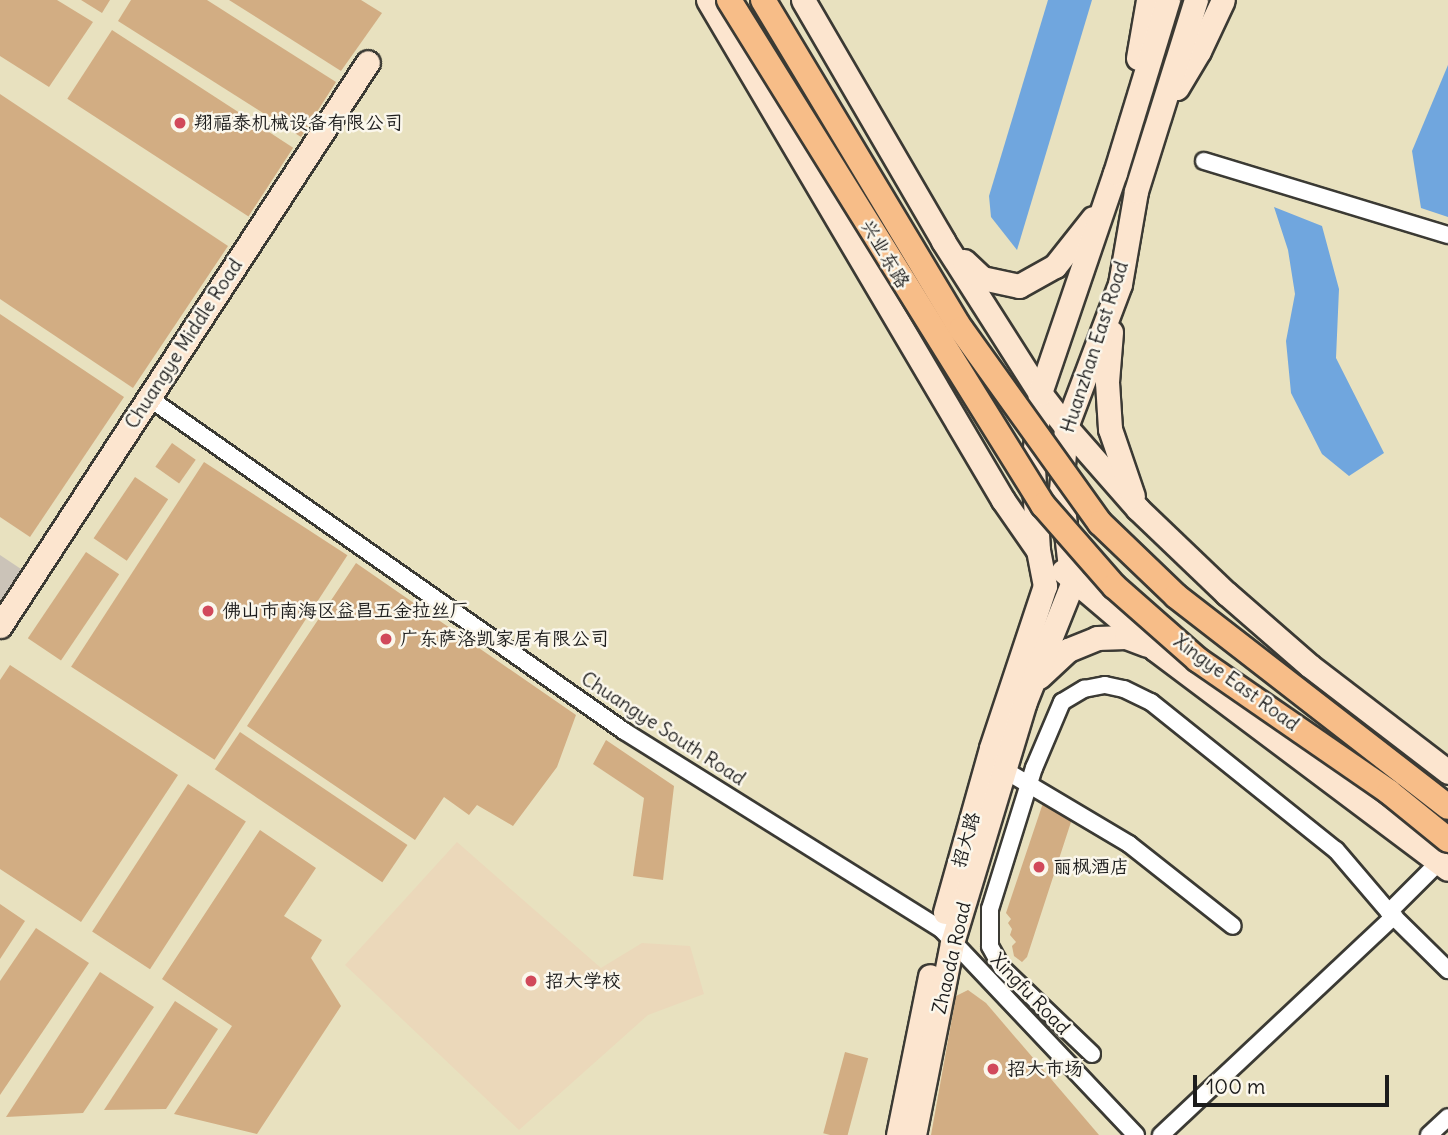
<!DOCTYPE html>
<html>
<head>
<meta charset="utf-8">
<style>
  body { margin:0 }
  #map { position:relative; width:1448px; height:1135px; overflow:hidden; background:#e8e1bf; font-family:Delius,"LXGW WenKai TC",sans-serif }
  div>[style] { position:absolute }
  .built>* { inset:0; background:#ebd8ba }
  .industrial>* { inset:0; background:#cbc3b8 }
  .water>* { inset:0; background:#70a6de }
  .building>* { inset:0; background:#d2ad83; transform-origin:0 0 }
  .roads { filter:drop-shadow(2px 0 #3b3a34) drop-shadow(-2px 0 #3b3a34) drop-shadow(0 2px #3b3a34) drop-shadow(0 -2px #3b3a34) }
  .street>* { height:16px; margin:-8px; padding:0 8px; transform-origin:8px; border-radius:8px; background:#fff }
  .secondary>* { height:23px; margin:-11.5px; padding:0 11.5px; transform-origin:11.5px; border-radius:11.5px; background:#fce5cf }
  .bridges { filter:drop-shadow(2px 0 #3b3a34) drop-shadow(-2px 0 #3b3a34) drop-shadow(0 2px #3b3a34) drop-shadow(0 -2px #3b3a34) }
  .primary-bridge>* { height:24px; margin:-12px; padding:0 12px; transform-origin:12px; border-radius:12px; background:#f7bd88 }
  .dots>* { width:19px; height:19px; translate:-50% -50%; box-sizing:border-box; border:4px solid #fbf7ec; border-radius:50% }
  span { translate:-50% -50%; white-space:nowrap; text-align:center; line-height:1.15; -webkit-text-stroke:5px #fbf7ec; paint-order:stroke }
  .poi-label { font-size:19px; color:#1c1c1c }
  .left { translate:0 -50%; text-align:left }
  .street-label { font-size:19px; color:#1c1c1c }
  .scale { position:absolute; left:1193px; top:1075px; width:196px; height:32px; box-sizing:border-box; border:4px solid #1c1c1c; border-top:0; padding-left:9px; font-size:21px; line-height:24px; white-space:nowrap; color:#1c1c1c; -webkit-text-stroke:5px #fbf7ec; paint-order:stroke }
</style>
</head>
<body>
<div id="map">
  <div class="built">
    <i style="clip-path:polygon(457px 842px,601px 968px,642px 943px,690px 946px,704px 994px,648px 1015px,519px 1130px,345px 965px)"></i>
  </div>
  <div class="industrial">
    <i style="clip-path:polygon(0 555px,24px 571px,0 607px)"></i>
  </div>
  <div class="water">
    <i style="clip-path:polygon(1048px 0,1092px 0,1017px 250px,991px 217px,989px 196px)"></i>
    <i style="clip-path:polygon(1448px 65px,1448px 217px,1421px 208px,1412px 151px)"></i>
    <i style="clip-path:polygon(1274px 207px,1322px 226px,1339px 289px,1336px 358px,1384px 453px,1349px 476px,1322px 454px,1291px 393px,1286px 341px,1295px 294px,1288px 250px)"></i>
  </div>
  <div class="building">
    <i style="clip-path:polygon(0 0,57px 0,93px 22px,49px 87px,0 56px)"></i>
    <i style="clip-path:polygon(81px 0,110px 0,102px 13px)"></i>
    <i style="clip-path:polygon(131px 0,207px 0,336px 82px,301px 137px,118px 21px)"></i>
    <i style="clip-path:polygon(229px 0,361px 0,382px 13px,341px 71px)"></i>
    <i style="left:112px;top:30px;width:216px;height:82px;rotate:33deg"></i>
    <i style="clip-path:polygon(0 94px,228px 246px,133px 388px,0 299px)"></i>
    <i style="clip-path:polygon(0 314px,124px 397px,30px 537px,0 517px)"></i>
    <i style="left:172px;top:443px;width:29px;height:29px;rotate:35deg"></i>
    <i style="left:204px;top:462px;width:171px;height:244px;rotate:33deg"></i>
    <i style="left:135px;top:477px;width:40px;height:74px;rotate:34deg"></i>
    <i style="left:86px;top:552px;width:40px;height:104px;rotate:34deg"></i>
    <i style="clip-path:polygon(356px 563px,576px 715px,557px 767px,513px 826px,477px 805px,469px 815px,444px 797px,415px 840px,247px 726px)"></i>
    <i style="clip-path:polygon(10px 665px,178px 775px,81px 922px,0 869px,0 680px)"></i>
    <i style="left:240px;top:732px;width:202px;height:45px;rotate:34deg"></i>
    <i style="clip-path:polygon(606px 740px,674px 786px,663px 880px,633px 876px,644px 798px,593px 764px)"></i>
    <i style="left:188px;top:784px;width:69px;height:176px;rotate:33deg"></i>
    <i style="clip-path:polygon(1043px 803px,1065px 811px,1071px 822px,1027px 957px,1022px 962px,1014px 956px,1012px 946px,1016px 942px,1010px 935px,1012px 929px,1008px 923px,1011px 919px,1006px 913px)"></i>
    <i style="clip-path:polygon(260px 830px,316px 868px,284px 916px,322px 940px,311px 958px,341px 1006px,257px 1134px,174px 1114px,232px 1026px,162px 979px)"></i>
    <i style="clip-path:polygon(0 904px,25px 921px,0 959px)"></i>
    <i style="clip-path:polygon(36px 928px,89px 963px,0 1095px,0 981px)"></i>
    <i style="clip-path:polygon(100px 972px,154px 1007px,83px 1113px,6px 1117px)"></i>
    <i style="clip-path:polygon(968px 990px,986px 1003px,1099px 1135px,931px 1135px,956px 996px)"></i>
    <i style="clip-path:polygon(175px 1001px,218px 1029px,166px 1109px,104px 1110px)"></i>
    <i style="left:845px;top:1052px;width:24px;height:84px;rotate:15deg"></i>
  </div>
  <div class="roads">
    <div class="street">
      <i style="left:1204px;top:161px;width:255px;rotate:16.9deg"></i>
      <i style="left:149px;top:398px;width:580px;rotate:35.03deg"></i>
      <i style="left:624px;top:731px;width:374px;rotate:32deg"></i>
      <i style="left:941px;top:929px;width:284px;rotate:46.6deg"></i>
      <i style="left:996px;top:765px;width:155px;rotate:30.7deg"></i>
      <i style="left:1129px;top:844px;width:132px;rotate:38.3deg"></i>
      <i style="left:1439px;top:862px;width:71px;rotate:135deg"></i>
      <i style="left:1389px;top:912px;width:83px;rotate:44.5deg"></i>
      <i style="left:1092px;top:1054px;width:124px;rotate:-136.3deg"></i>
      <i style="left:1002px;top:968px;width:25px;rotate:-119deg"></i>
      <i style="left:990px;top:946px;width:37px;rotate:-90deg"></i>
      <i style="left:990px;top:909px;width:148px;rotate:-72.7deg"></i>
      <i style="left:1034px;top:768px;width:72px;rotate:-67deg"></i>
      <i style="left:1062px;top:702px;width:26px;rotate:-31deg"></i>
      <i style="left:1084px;top:689px;width:21px;rotate:-11deg"></i>
      <i style="left:1105px;top:685px;width:19px;rotate:12deg"></i>
      <i style="left:1124px;top:689px;width:30px;rotate:26deg"></i>
      <i style="left:1151px;top:702px;width:237px;rotate:38.7deg"></i>
      <i style="left:1336px;top:850px;width:82px;rotate:49.5deg"></i>
      <i style="left:1161px;top:1135px;width:320px;rotate:-43.2deg"></i>
      <i style="left:1429px;top:1135px;width:26px;rotate:-43deg"></i>
    </div>
    <div class="secondary">
      <i style="left:708px;top:0;width:581px;rotate:59.46deg"></i>
      <i style="left:1003px;top:500px;width:60px;rotate:55.2deg"></i>
      <i style="left:803px;top:0;width:279px;rotate:59.8deg"></i>
      <i style="left:943px;top:241px;width:180px;rotate:57.5deg"></i>
      <i style="left:1040px;top:393px;width:43px;rotate:52.6deg"></i>
      <i style="left:1066px;top:427px;width:109px;rotate:48.7deg"></i>
      <i style="left:1138px;top:509px;width:122px;rotate:43.7deg"></i>
      <i style="left:1226px;top:593px;width:111px;rotate:41deg"></i>
      <i style="left:1310px;top:666px;width:174px;rotate:37.5deg"></i>
      <i style="left:1138px;top:58px;width:59px;rotate:-80.2deg"></i>
      <i style="left:1177px;top:88px;width:43px;rotate:-59.3deg"></i>
      <i style="left:1199px;top:51px;width:56px;rotate:-64.8deg"></i>
      <i style="left:964px;top:261px;width:25px;rotate:43deg"></i>
      <i style="left:982px;top:278px;width:38px;rotate:12deg"></i>
      <i style="left:1019px;top:286px;width:41px;rotate:-29.1deg"></i>
      <i style="left:1055px;top:266px;width:61px;rotate:-51.6deg"></i>
      <i style="left:1111px;top:332px;width:50px;rotate:94.6deg"></i>
      <i style="left:1107px;top:382px;width:47px;rotate:86.3deg"></i>
      <i style="left:1110px;top:429px;width:71px;rotate:71.1deg"></i>
      <i style="left:1063px;top:571px;width:121px;rotate:40.3deg"></i>
      <i style="left:1155px;top:649px;width:366px;rotate:36.9deg"></i>
      <i style="left:0;top:626px;width:673px;rotate:-56.88deg"></i>
      <i style="left:1039px;top:677px;width:40px;rotate:-43deg"></i>
      <i style="left:1068px;top:650px;width:31px;rotate:-22deg"></i>
      <i style="left:1097px;top:638px;width:29px;rotate:-2deg"></i>
      <i style="left:1126px;top:637px;width:22px;rotate:21deg"></i>
      <i style="left:945px;top:912px;width:170px;rotate:-74.3deg"></i>
      <i style="left:991px;top:748px;width:171px;rotate:-71.6deg"></i>
      <i style="left:1045px;top:586px;width:37px;rotate:-101deg"></i>
      <i style="left:1038px;top:550px;width:81px;rotate:-93.5deg"></i>
      <i style="left:1033px;top:469px;width:76px;rotate:-84.7deg"></i>
      <i style="left:1040px;top:393px;width:232px;rotate:-71.2deg"></i>
      <i style="left:1115px;top:173px;width:181px;rotate:-73deg"></i>
      <i style="left:898px;top:1135px;width:162px;rotate:-78.6deg"></i>
      <i style="left:914px;top:1135px;width:196px;rotate:-78.8deg"></i>
      <i style="left:952px;top:943px;width:250px;rotate:-73.2deg"></i>
      <i style="left:1024px;top:704px;width:129px;rotate:-68.2deg"></i>
      <i style="left:1072px;top:584px;width:94px;rotate:-96.7deg"></i>
      <i style="left:1061px;top:491px;width:64px;rotate:-85.5deg"></i>
      <i style="left:1066px;top:427px;width:153px;rotate:-69.3deg"></i>
      <i style="left:1120px;top:284px;width:94px;rotate:-80.2deg"></i>
      <i style="left:1136px;top:191px;width:200px;rotate:-72.6deg"></i>
    </div>
  </div>
  <div class="bridges">
    <div class="primary-bridge">
      <i style="left:729px;top:0;width:595px;rotate:58.13deg"></i>
      <i style="left:1043px;top:505px;width:108px;rotate:48.8deg"></i>
      <i style="left:1114px;top:586px;width:112px;rotate:41.4deg"></i>
      <i style="left:1198px;top:660px;width:232px;rotate:34.6deg"></i>
      <i style="left:1389px;top:792px;width:76px;rotate:39.1deg"></i>
      <i style="left:763px;top:0;width:384px;rotate:59deg"></i>
      <i style="left:961px;top:329px;width:239px;rotate:54.4deg"></i>
      <i style="left:1100px;top:523px;width:105px;rotate:43.8deg"></i>
      <i style="left:1176px;top:596px;width:344px;rotate:37.8deg"></i>
    </div>
  </div>
  <div class="dots">
    <i style="left:180px;top:123px;background:#d1495b"></i>
    <i style="left:208px;top:611px;background:#d1495b"></i>
    <i style="left:386px;top:639px;background:#d1495b"></i>
    <i style="left:1039px;top:867px;background:#d1495b"></i>
    <i style="left:531px;top:981px;background:#d1495b"></i>
    <i style="left:993px;top:1069px;background:#d1495b"></i>
  </div>
  <div class="poi-label">
    <span class="left" style="left:194px;top:123px">翔福泰机械设备有限公司</span>
    <span class="left" style="left:222px;top:611px">佛山市南海区益昌五金拉丝厂</span>
    <span class="left" style="left:400px;top:639px">广东萨洛凯家居有限公司</span>
    <span class="left" style="left:1053px;top:867px">丽枫酒店</span>
    <span class="left" style="left:545px;top:981px">招大学校</span>
    <span class="left" style="left:1007px;top:1069px">招大市场</span>
  </div>
  <div class="street-label">
    <span style="left:885px;top:254px;rotate:59deg">兴业东路</span>
    <span style="left:184px;top:344px;rotate:-57deg">Chuangye Middle Road</span>
    <span style="left:1095px;top:347px;rotate:-72deg">Huanzhan East Road</span>
    <span style="left:1236px;top:683px;rotate:36deg">Xingye East Road</span>
    <span style="left:663px;top:729px;rotate:33deg">Chuangye South Road</span>
    <span style="left:966px;top:840px;rotate:-74deg">招大路</span>
    <span style="left:952px;top:958px;rotate:-77deg">Zhaoda Road</span>
    <span style="left:1030px;top:994px;rotate:46deg">Xingfu Road</span>
  </div>
  <div class="scale">100 m</div>
</div>
</body>
</html>
